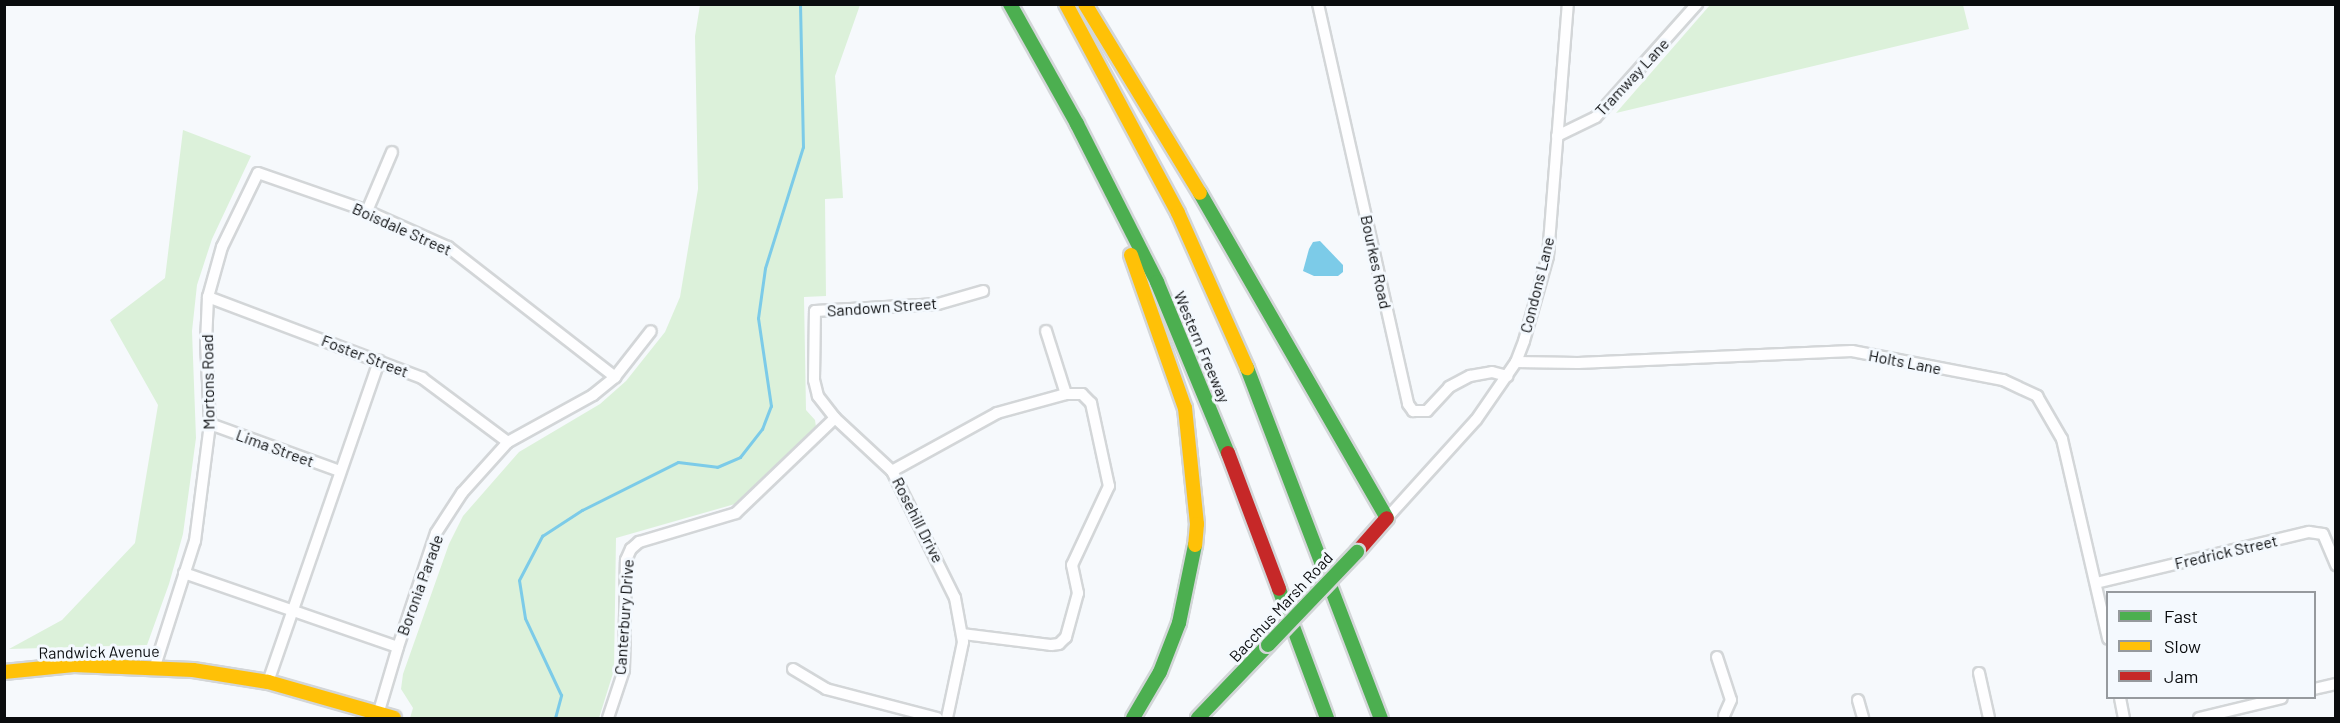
<!DOCTYPE html>
<html>
<head>
<meta charset="utf-8">
<style>
  body { margin:0 }
  #map { position:relative; width:2340px; height:723px; overflow:hidden; background:#f6f9fc; font-family:Barlow,sans-serif }
  div>[style] { position:absolute }
  .green>* { inset:0; background:#dcf1da }
  .water>* { inset:0; background:#7ccbe8 }
  .stream>* { height:3px; margin:-1.5px; padding:0 1.5px; transform-origin:1.5px; border-radius:1.5px; background:#7ccbe8 }
  .roads { filter:drop-shadow(2px 0 #d3d6d8) drop-shadow(-2px 0 #d3d6d8) drop-shadow(0 2px #d3d6d8) drop-shadow(0 -2px #d3d6d8) }
  .street>* { height:10px; margin:-5px; padding:0 5px; transform-origin:5px; border-radius:5px; background:#fefeff }
  .fast>* { height:14px; margin:-7px; padding:0 7px; transform-origin:7px; border-radius:7px; background:#4caf50 }
  .slow>* { height:14px; margin:-7px; padding:0 7px; transform-origin:7px; border-radius:7px; background:#ffc107 }
  .jam>* { height:14px; margin:-7px; padding:0 7px; transform-origin:7px; border-radius:7px; background:#c62828 }
  .bridges { filter:drop-shadow(2px 0 #d3d6d8) drop-shadow(-2px 0 #d3d6d8) drop-shadow(0 2px #d3d6d8) drop-shadow(0 -2px #d3d6d8) }
  .fast-bridge>* { height:14px; margin:-7px; padding:0 7px; transform-origin:7px; border-radius:7px; background:#4caf50 }
  span { translate:-50% -50%; white-space:nowrap; text-align:center; line-height:1.15; -webkit-text-stroke:6px #f4f9fe; paint-order:stroke }
  .street-label { font-size:16px; color:#0a0c0e }
  .frame { position:absolute; inset:0; border:6px solid #0a0c0e; pointer-events:none }
  .legend { position:absolute; left:2106px; top:591px; width:210px; height:108px; box-sizing:border-box; background:#f4f9fe; border:2px solid #969a9e; margin:0; padding:8px 10px; list-style:none; font-size:18px; color:#0a0c0e }
  .legend li { display:flex; align-items:center; gap:12px; height:30px }
  .legend b { width:30px; border:2px solid #969a9e }
</style>
</head>
<body>
<div id="map">
  <div class="green">
    <i style="clip-path:polygon(700px 5px,860px 5px,835px 76px,843px 198px,825px 199px,826px 296px,804px 297px,806px 410px,815px 420px,816px 427px,786px 461px,735px 504px,616px 538px,614px 670px,599px 718px,410px 718px,413px 708px,401px 689px,403px 674px,449px 544px,463px 516px,519px 452px,600px 404px,626px 381px,665px 332px,680px 297px,698px 189px,695px 36px)"></i>
    <i style="clip-path:polygon(1710px 5px,1963px 5px,1969px 29px,1616px 113px)"></i>
    <i style="clip-path:polygon(183px 130px,251px 156px,212px 239px,197px 285px,192px 331px,196px 438px,183px 534px,169px 584px,147px 645px,9px 649px,62px 620px,135px 543px,158px 405px,110px 320px,165px 278px)"></i>
  </div>
  <div class="water">
    <i style="clip-path:polygon(1320px 241px,1343px 265px,1343px 272px,1338px 276px,1314px 276px,1303px 271px,1309px 249px,1313px 242px)"></i>
  </div>
  <div class="stream">
    <i style="left:555px;top:718px;width:24px;rotate:-75deg"></i>
    <i style="left:561px;top:695px;width:85px;rotate:-115.1deg"></i>
    <i style="left:525px;top:618px;width:38px;rotate:-99deg"></i>
    <i style="left:519px;top:580px;width:50px;rotate:-62.4deg"></i>
    <i style="left:542px;top:536px;width:48px;rotate:-33deg"></i>
    <i style="left:582px;top:510px;width:107px;rotate:-26.6deg"></i>
    <i style="left:678px;top:462px;width:39px;rotate:7deg"></i>
    <i style="left:717px;top:467px;width:25px;rotate:-23deg"></i>
    <i style="left:740px;top:457px;width:36px;rotate:-52deg"></i>
    <i style="left:762px;top:429px;width:25px;rotate:-69deg"></i>
    <i style="left:771px;top:406px;width:89px;rotate:-98.4deg"></i>
    <i style="left:758px;top:318px;width:50px;rotate:-82deg"></i>
    <i style="left:765px;top:268px;width:127px;rotate:-72.6deg"></i>
    <i style="left:803px;top:147px;width:143px;rotate:-91.2deg"></i>
  </div>
  <div class="roads">
    <div class="street">
      <i style="left:1318px;top:4px;width:410px;rotate:77.3deg"></i>
      <i style="left:1408px;top:404px;width:9px;rotate:54deg"></i>
      <i style="left:1413px;top:411px;width:14px"></i>
      <i style="left:1427px;top:411px;width:33px;rotate:-47deg"></i>
      <i style="left:1449px;top:387px;width:24px;rotate:-28deg"></i>
      <i style="left:1470px;top:376px;width:22px;rotate:-10deg"></i>
      <i style="left:1492px;top:372px;width:16px;rotate:15deg"></i>
      <i style="left:1557px;top:136px;width:43px;rotate:-26deg"></i>
      <i style="left:1596px;top:117px;width:152px;rotate:-48.2deg"></i>
      <i style="left:367px;top:211px;width:64px;rotate:-67deg"></i>
      <i style="left:208px;top:297px;width:229px;rotate:20.7deg"></i>
      <i style="left:422px;top:378px;width:107px;rotate:36.7deg"></i>
      <i style="left:1046px;top:331px;width:66px;rotate:72.4deg"></i>
      <i style="left:1516px;top:362px;width:62px;rotate:0.9deg"></i>
      <i style="left:1578px;top:363px;width:274px;rotate:-2.5deg"></i>
      <i style="left:1852px;top:351px;width:154px;rotate:10.9deg"></i>
      <i style="left:2003px;top:380px;width:38px;rotate:25deg"></i>
      <i style="left:2037px;top:396px;width:50px;rotate:59.8deg"></i>
      <i style="left:2062px;top:439px;width:205px;rotate:77deg"></i>
      <i style="left:210px;top:424px;width:138px;rotate:19.9deg"></i>
      <i style="left:892px;top:471px;width:120px;rotate:-28.9deg"></i>
      <i style="left:997px;top:413px;width:72px;rotate:-15.4deg"></i>
      <i style="left:1066px;top:394px;width:16px"></i>
      <i style="left:1082px;top:394px;width:13px;rotate:45deg"></i>
      <i style="left:1091px;top:403px;width:85px;rotate:77.8deg"></i>
      <i style="left:1109px;top:486px;width:87px;rotate:115.1deg"></i>
      <i style="left:1072px;top:565px;width:29px;rotate:78deg"></i>
      <i style="left:1078px;top:593px;width:46px;rotate:105.3deg"></i>
      <i style="left:1066px;top:637px;width:10px;rotate:135deg"></i>
      <i style="left:1059px;top:644px;width:8px;rotate:173deg"></i>
      <i style="left:1051px;top:645px;width:89px;rotate:-172.9deg"></i>
      <i style="left:1387px;top:518px;width:132px;rotate:-47.8deg"></i>
      <i style="left:1476px;top:420px;width:70px;rotate:-55.4deg"></i>
      <i style="left:1516px;top:362px;width:22px;rotate:-69deg"></i>
      <i style="left:1524px;top:341px;width:88px;rotate:-74.2deg"></i>
      <i style="left:1548px;top:256px;width:253px;rotate:-85.5deg"></i>
      <i style="left:184px;top:573px;width:226px;rotate:19.1deg"></i>
      <i style="left:398px;top:647px;width:74px;rotate:106.5deg"></i>
      <i style="left:2096px;top:583px;width:219px;rotate:-13.5deg"></i>
      <i style="left:2309px;top:532px;width:14px;rotate:8deg"></i>
      <i style="left:2323px;top:534px;width:34px;rotate:67deg"></i>
      <i style="left:398px;top:647px;width:120px;rotate:-71.6deg"></i>
      <i style="left:436px;top:533px;width:48px;rotate:-57deg"></i>
      <i style="left:462px;top:493px;width:69px;rotate:-48deg"></i>
      <i style="left:508px;top:442px;width:97px;rotate:-28.9deg"></i>
      <i style="left:593px;top:395px;width:28px;rotate:-39deg"></i>
      <i style="left:615px;top:377px;width:58px;rotate:-52deg"></i>
      <i style="left:1717px;top:657px;width:45px;rotate:72deg"></i>
      <i style="left:1731px;top:700px;width:17px;rotate:114deg"></i>
      <i style="left:155px;top:666px;width:131px;rotate:-72.3deg"></i>
      <i style="left:195px;top:541px;width:118px;rotate:-82.7deg"></i>
      <i style="left:210px;top:424px;width:81px;rotate:-92.8deg"></i>
      <i style="left:206px;top:343px;width:46px;rotate:-87.5deg"></i>
      <i style="left:208px;top:297px;width:52px;rotate:-74.4deg"></i>
      <i style="left:222px;top:247px;width:82px;rotate:-64.1deg"></i>
      <i style="left:258px;top:173px;width:115px;rotate:19.2deg"></i>
      <i style="left:367px;top:211px;width:89px;rotate:24deg"></i>
      <i style="left:448px;top:247px;width:212px;rotate:37.9deg"></i>
      <i style="left:793px;top:669px;width:39px;rotate:31deg"></i>
      <i style="left:826px;top:689px;width:115px;rotate:14.6deg"></i>
      <i style="left:1979px;top:673px;width:46px;rotate:77.5deg"></i>
      <i style="left:268px;top:682px;width:340px;rotate:-70.9deg"></i>
      <i style="left:2314px;top:689px;width:23px;rotate:-13deg"></i>
      <i style="left:2120px;top:698px;width:20px;rotate:79deg"></i>
      <i style="left:1858px;top:700px;width:19px;rotate:74deg"></i>
      <i style="left:608px;top:718px;width:51px;rotate:-71.6deg"></i>
      <i style="left:624px;top:670px;width:110px;rotate:-89deg"></i>
      <i style="left:626px;top:560px;width:12px;rotate:-66deg"></i>
      <i style="left:631px;top:549px;width:11px;rotate:-41deg"></i>
      <i style="left:639px;top:542px;width:101px;rotate:-16.6deg"></i>
      <i style="left:736px;top:513px;width:137px;rotate:-43.8deg"></i>
      <i style="left:947px;top:718px;width:78px;rotate:-78.1deg"></i>
      <i style="left:963px;top:642px;width:45px;rotate:-100.3deg"></i>
      <i style="left:955px;top:598px;width:142px;rotate:-116.4deg"></i>
      <i style="left:892px;top:471px;width:78px;rotate:-137.1deg"></i>
      <i style="left:835px;top:418px;width:28px;rotate:-128deg"></i>
      <i style="left:818px;top:396px;width:16px;rotate:-104deg"></i>
      <i style="left:814px;top:380px;width:69px;rotate:-89.2deg"></i>
      <i style="left:815px;top:311px;width:123px;rotate:-3.3deg"></i>
      <i style="left:938px;top:304px;width:47px;rotate:-16.1deg"></i>
      <i style="left:2199px;top:718px;width:85px;rotate:-13.5deg"></i>
    </div>
    <div class="fast">
      <i style="left:1010px;top:4px;width:137px;rotate:60.8deg"></i>
      <i style="left:1077px;top:124px;width:177px;rotate:63.1deg"></i>
      <i style="left:1157px;top:282px;width:185px;rotate:67.5deg"></i>
      <i style="left:1200px;top:193px;width:375px;rotate:60.1deg"></i>
      <i style="left:1247px;top:368px;width:375px;rotate:69.1deg"></i>
      <i style="left:1279px;top:589px;width:138px;rotate:69.6deg"></i>
      <i style="left:1133px;top:718px;width:53px;rotate:-59.6deg"></i>
      <i style="left:1160px;top:672px;width:53px;rotate:-68.8deg"></i>
      <i style="left:1179px;top:623px;width:80px;rotate:-78.4deg"></i>
      <i style="left:1198px;top:718px;width:101px;rotate:-46.2deg"></i>
    </div>
    <div class="slow">
      <i style="left:1066px;top:4px;width:237px;rotate:61.8deg"></i>
      <i style="left:1178px;top:213px;width:170px;rotate:66deg"></i>
      <i style="left:1085px;top:4px;width:221px;rotate:58.7deg"></i>
      <i style="left:1131px;top:255px;width:162px;rotate:70.6deg"></i>
      <i style="left:1185px;top:408px;width:117px;rotate:84.1deg"></i>
      <i style="left:1197px;top:524px;width:21px;rotate:95deg"></i>
      <i style="left:4px;top:672px;width:70px;rotate:-5.7deg"></i>
      <i style="left:74px;top:665px;width:119px;rotate:2.4deg"></i>
      <i style="left:193px;top:670px;width:76px;rotate:9.1deg"></i>
      <i style="left:268px;top:682px;width:131px;rotate:15.9deg"></i>
    </div>
    <div class="jam">
      <i style="left:1228px;top:453px;width:145px;rotate:69.4deg"></i>
      <i style="left:1357px;top:552px;width:45px;rotate:-48.6deg"></i>
    </div>
  </div>
  <div class="bridges">
    <div class="fast-bridge">
      <i style="left:1268px;top:645px;width:129px;rotate:-46.3deg"></i>
    </div>
  </div>
  <div class="street-label">
    <span style="left:1632px;top:77px;rotate:-47deg">Tramway Lane</span>
    <span style="left:402px;top:229px;rotate:24deg">Boisdale Street</span>
    <span style="left:1376px;top:262px;rotate:78deg">Bourkes Road</span>
    <span style="left:1537px;top:285px;rotate:-76deg">Condons Lane</span>
    <span style="left:882px;top:307px;rotate:-4deg">Sandown Street</span>
    <span style="left:1202px;top:347px;rotate:67deg">Western Freeway</span>
    <span style="left:365px;top:356px;rotate:21deg">Foster Street</span>
    <span style="left:1905px;top:362px;rotate:11deg">Holts Lane</span>
    <span style="left:208px;top:382px;rotate:-91deg">Mortons Road</span>
    <span style="left:275px;top:448px;rotate:20deg">Lima Street</span>
    <span style="left:918px;top:520px;rotate:63deg">Rosehill Drive</span>
    <span style="left:2226px;top:552px;rotate:-13deg">Fredrick Street</span>
    <span style="left:420px;top:585px;rotate:-70deg">Boronia Parade</span>
    <span style="left:1281px;top:607px;rotate:-47deg">Bacchus Marsh Road</span>
    <span style="left:624px;top:617px;rotate:-86deg">Canterbury Drive</span>
    <span style="left:99px;top:652px;rotate:-1deg">Randwick Avenue</span>
  </div>
  <div class="frame"></div>
  <ul class="legend">
  <li><b style="height:8px;background:#4caf50"></b>Fast</li>
  <li><b style="height:8px;background:#ffc107"></b>Slow</li>
  <li><b style="height:8px;background:#c62828"></b>Jam</li>
  </ul>
</div>
</body>
</html>
